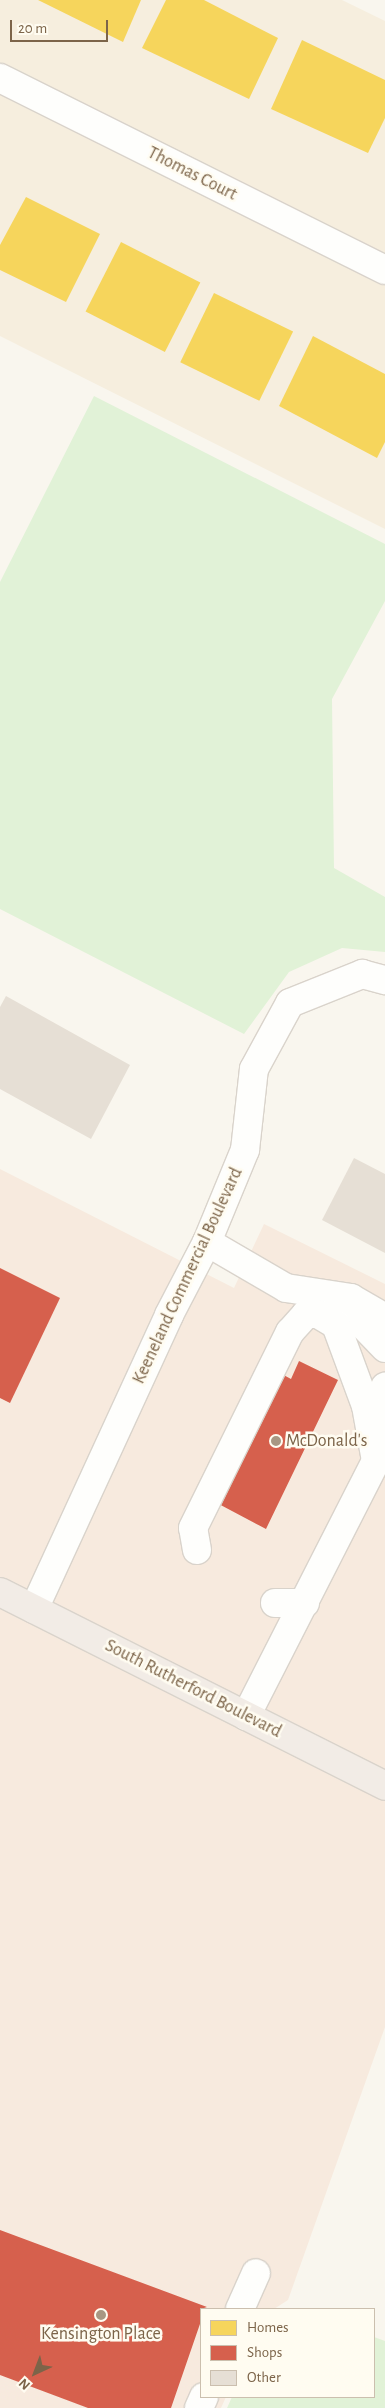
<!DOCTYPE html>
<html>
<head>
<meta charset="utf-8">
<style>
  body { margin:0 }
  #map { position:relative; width:385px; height:2408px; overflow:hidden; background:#f9f6ee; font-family:"Alegreya Sans",sans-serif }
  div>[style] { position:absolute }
  .residential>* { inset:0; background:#f6eede }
  .commercial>* { inset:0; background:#f7eade }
  .green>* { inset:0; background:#e1f2d7 }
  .homes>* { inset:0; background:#f6d55c; transform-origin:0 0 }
  .shops>* { inset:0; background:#d6604d }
  .building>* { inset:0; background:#e6dfd5 }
  .roads { filter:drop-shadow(1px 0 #d9d3cb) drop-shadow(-1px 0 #d9d3cb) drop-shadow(0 1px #d9d3cb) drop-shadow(0 -1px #d9d3cb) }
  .minor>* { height:28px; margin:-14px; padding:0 14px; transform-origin:14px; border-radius:14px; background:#fefefc }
  .highway>* { height:28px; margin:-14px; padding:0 14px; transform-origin:14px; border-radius:14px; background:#f2ece6 }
  .dots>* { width:14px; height:14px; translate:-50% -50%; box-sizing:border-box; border:2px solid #fffcf1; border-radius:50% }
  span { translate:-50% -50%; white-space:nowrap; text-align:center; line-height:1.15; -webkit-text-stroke:5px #fffcf1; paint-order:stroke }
  .street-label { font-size:18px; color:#7c6449 }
  .poi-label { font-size:18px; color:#7c6449 }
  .left { translate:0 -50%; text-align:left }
  .legend { position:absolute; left:200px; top:2308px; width:175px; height:90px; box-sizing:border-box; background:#fffcf1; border:1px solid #cbbfae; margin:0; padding:6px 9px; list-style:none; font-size:15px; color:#7c6449 }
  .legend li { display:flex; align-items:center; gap:10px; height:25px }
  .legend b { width:25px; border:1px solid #cbbfae }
  .north { position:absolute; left:10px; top:2348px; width:50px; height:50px; -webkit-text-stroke:4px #fffcf1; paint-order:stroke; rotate:223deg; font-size:14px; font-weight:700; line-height:20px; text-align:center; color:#7c6449 }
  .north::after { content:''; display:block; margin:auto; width:18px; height:22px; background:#7c6449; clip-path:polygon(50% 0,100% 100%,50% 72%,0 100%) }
  .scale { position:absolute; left:10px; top:20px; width:98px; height:22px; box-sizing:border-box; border:2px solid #7c6449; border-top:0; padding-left:6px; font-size:15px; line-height:18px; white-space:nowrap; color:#7c6449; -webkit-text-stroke:4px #fffcf1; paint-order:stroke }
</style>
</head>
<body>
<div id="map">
  <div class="residential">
    <i style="clip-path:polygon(0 0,342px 0,385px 21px,385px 529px,0 336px)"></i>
  </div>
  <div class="commercial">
    <i style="clip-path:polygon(0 1169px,234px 1288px,264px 1224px,385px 1284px,385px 2027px,288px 2300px,274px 2309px,201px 2309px,201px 2397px,226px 2397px,221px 2408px,0 2408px)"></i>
  </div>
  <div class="green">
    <i style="clip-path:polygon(94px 396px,385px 544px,385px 601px,332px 699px,334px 868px,385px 897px,385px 952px,342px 948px,289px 972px,244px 1034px,0 909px,0 582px)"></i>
    <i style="clip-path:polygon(374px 2337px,385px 2341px,385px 2408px,227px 2408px,232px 2397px,374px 2397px)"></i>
  </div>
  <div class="homes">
    <i style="clip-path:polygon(38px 0,141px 0,123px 42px)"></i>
    <i style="clip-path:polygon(166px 0,204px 0,278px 38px,249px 99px,142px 48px)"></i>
    <i style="clip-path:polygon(302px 40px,385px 80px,385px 118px,368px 153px,271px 109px)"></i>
    <i style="clip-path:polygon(26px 197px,100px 234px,66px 302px,0 270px,0 245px)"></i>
    <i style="left:121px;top:242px;width:89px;height:78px;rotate:27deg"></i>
    <i style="left:214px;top:293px;width:88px;height:77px;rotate:26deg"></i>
    <i style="clip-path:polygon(313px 336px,385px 374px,385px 442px,377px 458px,279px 406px)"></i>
  </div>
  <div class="shops">
    <i style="clip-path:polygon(0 1268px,60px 1298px,10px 1403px,0 1398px)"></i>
    <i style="clip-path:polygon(299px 1361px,338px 1380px,266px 1529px,215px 1502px,278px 1372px,291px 1379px)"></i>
    <i style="clip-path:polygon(0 2230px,207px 2307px,201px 2309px,201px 2321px,171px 2408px,88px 2408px,0 2375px)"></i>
  </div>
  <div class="building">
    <i style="clip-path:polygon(6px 996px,130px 1065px,91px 1139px,0 1089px,0 1007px)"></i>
    <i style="clip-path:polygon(354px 1158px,385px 1174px,385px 1253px,322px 1220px)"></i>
  </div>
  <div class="roads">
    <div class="minor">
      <i style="left:0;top:78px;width:430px;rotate:26.5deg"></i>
      <i style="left:207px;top:1242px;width:91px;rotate:30.2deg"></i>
      <i style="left:286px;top:1288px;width:66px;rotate:8.7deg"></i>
      <i style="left:351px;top:1298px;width:39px;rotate:30deg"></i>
      <i style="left:335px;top:1318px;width:29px;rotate:14deg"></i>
      <i style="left:363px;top:1325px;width:32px;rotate:46deg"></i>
      <i style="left:384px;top:1430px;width:36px;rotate:-93deg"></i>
      <i style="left:382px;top:1394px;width:8px;rotate:-67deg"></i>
      <i style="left:197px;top:1550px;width:22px;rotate:-100deg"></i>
      <i style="left:193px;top:1528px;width:219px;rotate:-63.7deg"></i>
      <i style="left:290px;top:1332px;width:24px;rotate:-48deg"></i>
      <i style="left:306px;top:1314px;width:12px"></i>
      <i style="left:318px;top:1314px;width:21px;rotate:31deg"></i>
      <i style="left:336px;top:1325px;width:86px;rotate:69.7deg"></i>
      <i style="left:366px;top:1406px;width:56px;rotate:79.7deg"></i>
      <i style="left:275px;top:1603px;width:30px"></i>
      <i style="left:34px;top:1609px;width:324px;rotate:-65.3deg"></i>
      <i style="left:169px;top:1315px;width:82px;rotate:-62.5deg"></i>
      <i style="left:207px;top:1242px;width:100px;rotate:-67.6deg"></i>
      <i style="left:245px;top:1150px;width:81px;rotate:-83.7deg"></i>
      <i style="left:254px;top:1069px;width:75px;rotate:-61.4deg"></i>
      <i style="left:290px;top:1003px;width:78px;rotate:-21.9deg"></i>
      <i style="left:362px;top:974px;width:24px;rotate:15deg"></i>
      <i style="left:246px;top:1716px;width:304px;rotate:-63deg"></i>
      <i style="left:240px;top:2309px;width:39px;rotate:-66deg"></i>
      <i style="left:199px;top:2408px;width:12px;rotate:-66deg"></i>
    </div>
    <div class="highway">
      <i style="left:0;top:1592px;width:431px;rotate:26.7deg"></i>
    </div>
  </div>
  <div class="dots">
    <i style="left:276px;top:1441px;background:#a89783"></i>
    <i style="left:101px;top:2315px;background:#a89783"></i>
  </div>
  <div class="street-label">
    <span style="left:192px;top:174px;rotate:27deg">Thomas Court</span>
    <span style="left:188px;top:1276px;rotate:-65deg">Keeneland Commercial Boulevard</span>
    <span style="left:193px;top:1689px;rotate:27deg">South Rutherford Boulevard</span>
  </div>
  <div class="poi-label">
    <span class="left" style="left:286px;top:1441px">McDonald's</span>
    <span style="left:101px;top:2334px">Kensington Place</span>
  </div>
  <ul class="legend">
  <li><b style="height:14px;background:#f6d55c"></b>Homes</li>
  <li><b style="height:14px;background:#d6604d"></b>Shops</li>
  <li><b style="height:14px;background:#e6dfd5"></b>Other</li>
  </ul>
  <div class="north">N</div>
  <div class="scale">20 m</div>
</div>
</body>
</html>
